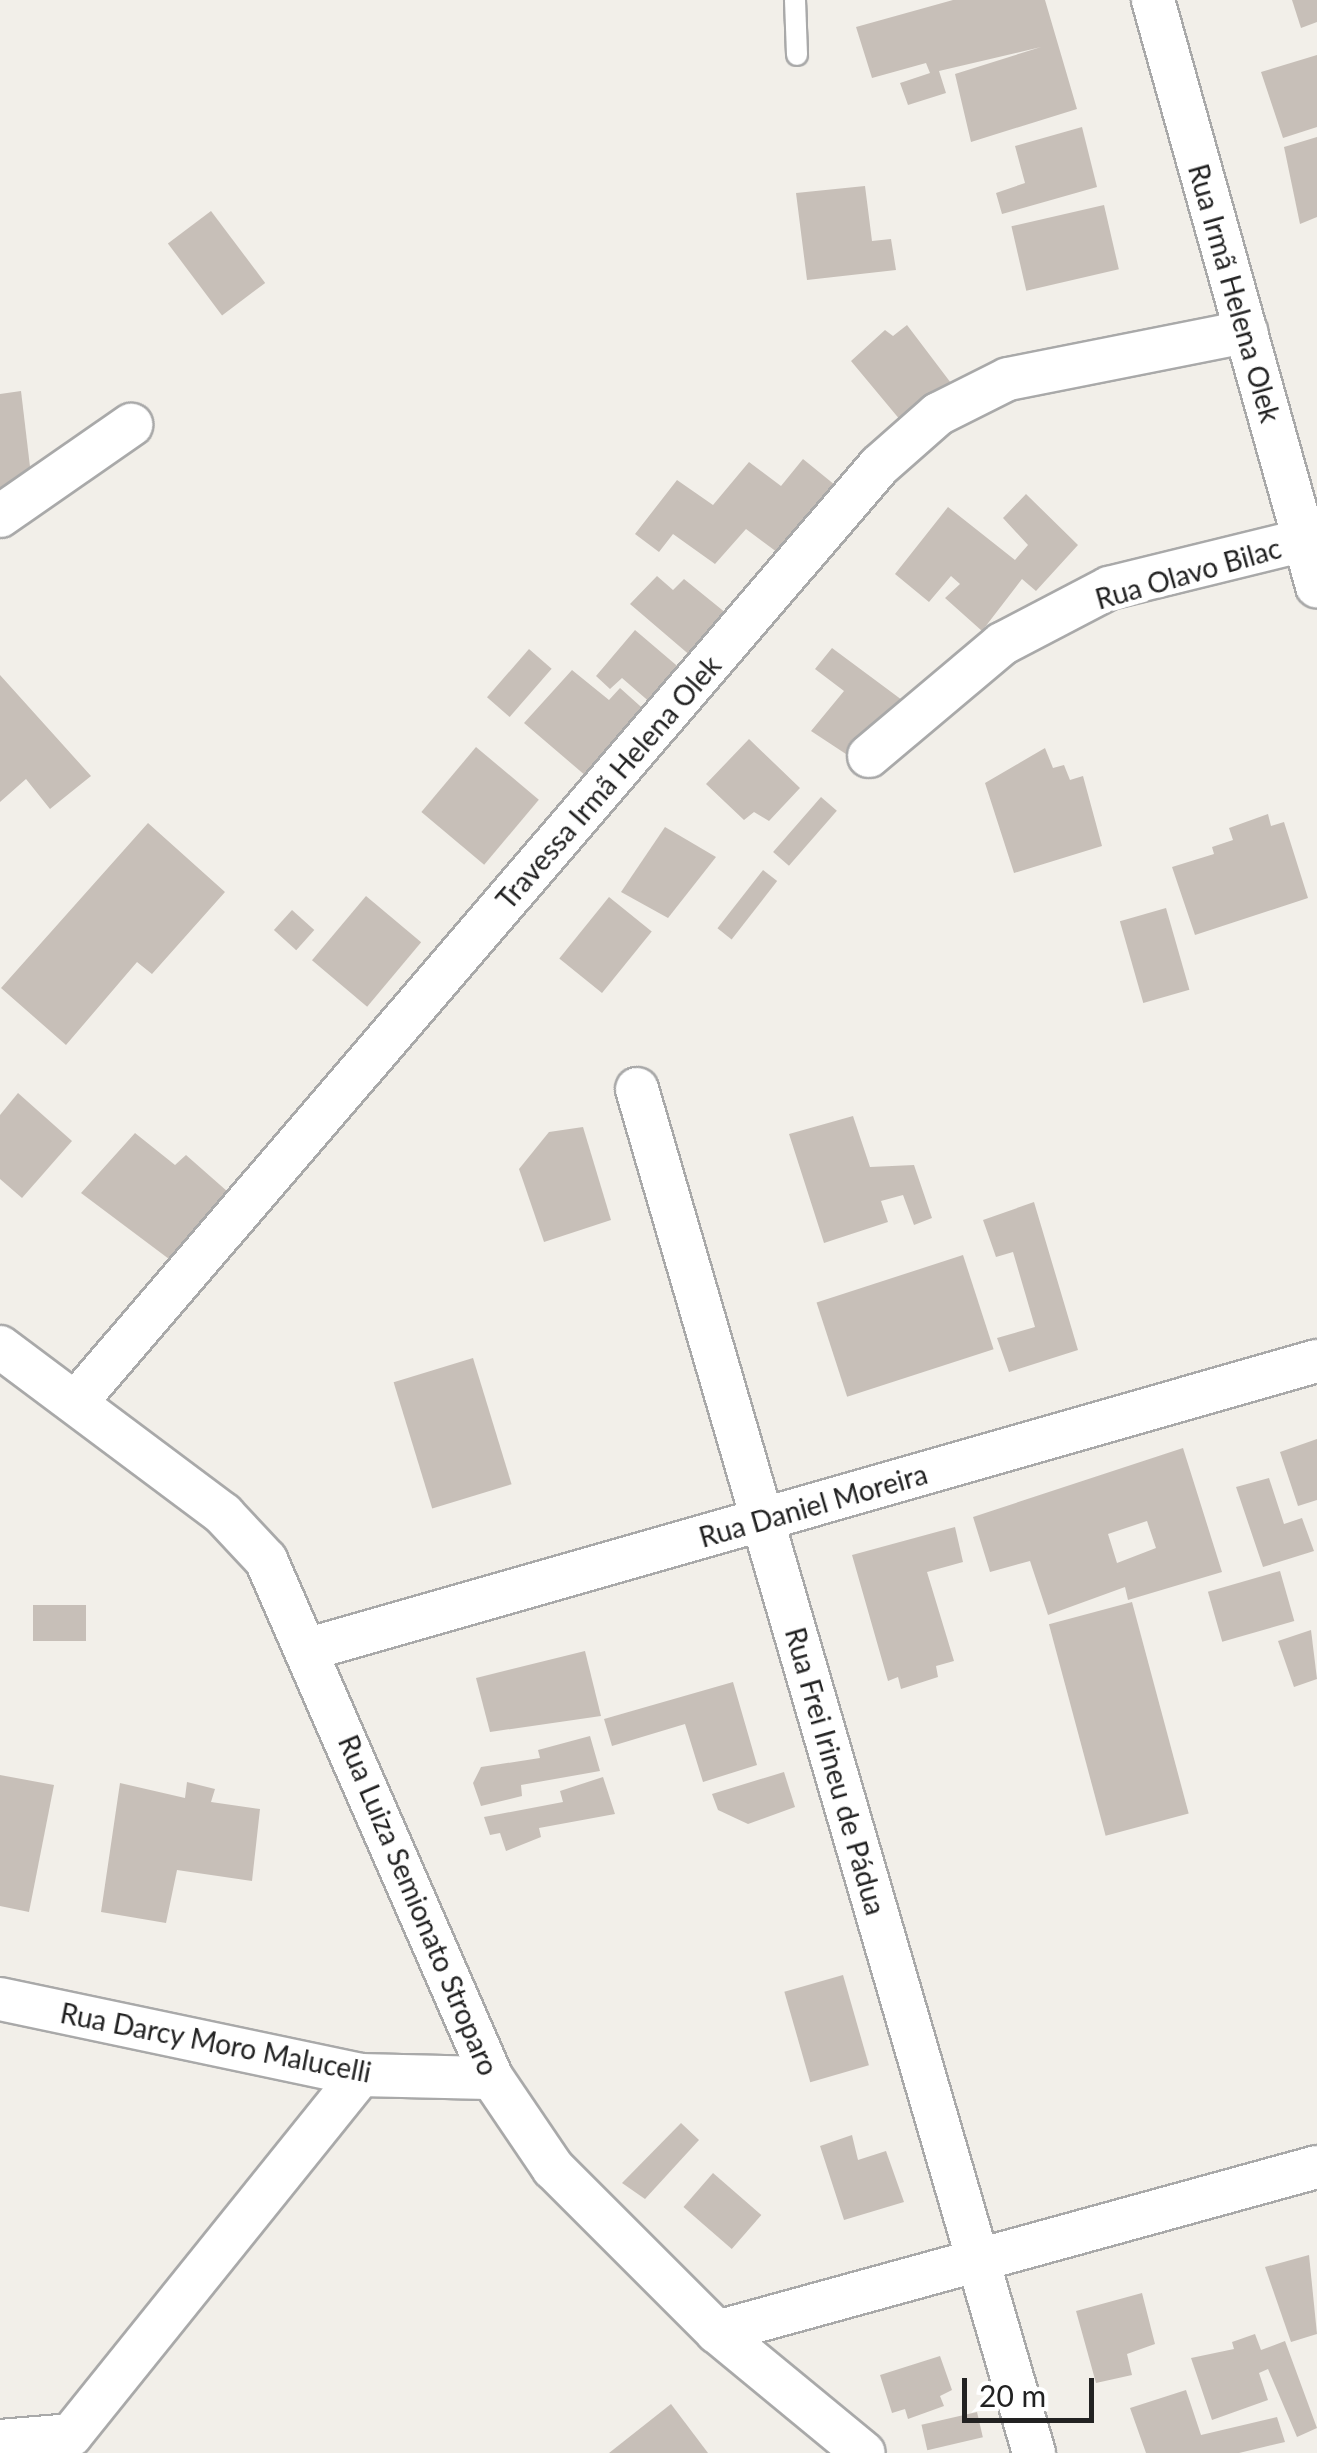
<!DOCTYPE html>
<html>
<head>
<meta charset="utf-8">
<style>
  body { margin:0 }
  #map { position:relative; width:1317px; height:2453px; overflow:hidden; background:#f2efe9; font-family:Lato,sans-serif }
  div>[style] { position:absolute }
  .building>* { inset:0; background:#c7bfb8; transform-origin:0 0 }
  .roads { filter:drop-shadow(2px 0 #a9a9a9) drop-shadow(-2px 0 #a9a9a9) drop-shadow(0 2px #a9a9a9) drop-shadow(0 -2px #a9a9a9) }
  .service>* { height:20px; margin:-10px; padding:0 10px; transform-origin:10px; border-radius:10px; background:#fff }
  .minor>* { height:42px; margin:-21px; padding:0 21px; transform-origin:21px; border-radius:21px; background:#fff }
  span { translate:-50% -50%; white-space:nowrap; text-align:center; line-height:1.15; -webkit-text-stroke:10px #fff; paint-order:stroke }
  .street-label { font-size:28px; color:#222 }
  .scale { position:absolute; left:962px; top:2378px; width:132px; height:45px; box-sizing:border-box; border:5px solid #222; border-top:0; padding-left:12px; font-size:30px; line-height:35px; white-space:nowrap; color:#222; -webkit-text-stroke:8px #fff; paint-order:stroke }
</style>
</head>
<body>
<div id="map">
  <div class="building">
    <i style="clip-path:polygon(953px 0,1045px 0,1077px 109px,971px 142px,955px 74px,1041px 47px,939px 71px,946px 93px,908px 105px,900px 83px,930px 73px,926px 63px,872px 78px,856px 27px)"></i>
    <i style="clip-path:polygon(1292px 0,1317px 0,1317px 22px,1301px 28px)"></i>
    <i style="clip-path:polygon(1317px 55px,1317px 127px,1283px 138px,1261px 72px)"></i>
    <i style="clip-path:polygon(1082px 127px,1097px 187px,1002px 214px,996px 193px,1025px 183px,1015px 146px)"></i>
    <i style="clip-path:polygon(1317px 137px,1317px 217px,1300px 224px,1284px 147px)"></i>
    <i style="clip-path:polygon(865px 186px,872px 241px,891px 239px,896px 270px,807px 280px,796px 193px)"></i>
    <i style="left:1104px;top:205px;width:66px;height:95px;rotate:77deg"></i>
    <i style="left:211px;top:211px;width:90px;height:54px;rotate:53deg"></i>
    <i style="clip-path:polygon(907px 325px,957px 391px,906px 427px,851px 361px,885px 330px,893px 336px)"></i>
    <i style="clip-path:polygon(21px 391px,33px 492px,0 495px,0 394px)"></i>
    <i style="clip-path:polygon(803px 459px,846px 494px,789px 561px,746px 529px,715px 564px,673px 534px,659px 552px,635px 534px,677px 480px,713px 505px,749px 462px,781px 486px)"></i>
    <i style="clip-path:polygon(1026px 494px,1078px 545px,1036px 591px,1022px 579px,982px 631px,945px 598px,960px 584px,951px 576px,929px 602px,895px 574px,948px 507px,1015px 560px,1028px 545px,1003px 518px)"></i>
    <i style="clip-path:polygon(657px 576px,673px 590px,684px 579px,737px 622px,699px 663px,630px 604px)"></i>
    <i style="clip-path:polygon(635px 630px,689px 676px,660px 711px,622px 678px,610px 689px,596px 676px)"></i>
    <i style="clip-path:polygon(832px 648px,902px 700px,852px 758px,811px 731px,844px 691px,815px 669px)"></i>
    <i style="left:529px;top:649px;width:30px;height:64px;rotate:41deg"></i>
    <i style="clip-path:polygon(572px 670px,609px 700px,620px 688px,649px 714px,593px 782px,524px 723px)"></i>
    <i style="clip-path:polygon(0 675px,91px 776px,50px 809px,26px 779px,0 802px)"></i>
    <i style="clip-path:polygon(749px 739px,800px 788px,769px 821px,754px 812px,744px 820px,706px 784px)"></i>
    <i style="left:476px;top:747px;width:82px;height:85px;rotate:40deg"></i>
    <i style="clip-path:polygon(1045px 748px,1053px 768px,1064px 765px,1070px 780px,1083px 776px,1102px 846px,1014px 873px,985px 783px)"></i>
    <i style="left:821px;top:797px;width:21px;height:73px;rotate:41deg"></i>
    <i style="clip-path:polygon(1268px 814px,1271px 826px,1284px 822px,1308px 898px,1195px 935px,1172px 867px,1214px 854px,1212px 847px,1233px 840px,1229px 828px)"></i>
    <i style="clip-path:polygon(148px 823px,225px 892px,152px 974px,137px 962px,66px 1045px,1px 988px)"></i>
    <i style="clip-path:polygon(665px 827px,716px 857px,668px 918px,621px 892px)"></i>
    <i style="left:763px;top:870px;width:18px;height:74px;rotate:38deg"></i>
    <i style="left:366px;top:896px;width:72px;height:84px;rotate:40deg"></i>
    <i style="left:609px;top:897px;width:55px;height:79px;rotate:39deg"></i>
    <i style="left:1166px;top:908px;width:85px;height:48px;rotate:74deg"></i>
    <i style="left:292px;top:910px;width:30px;height:27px;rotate:42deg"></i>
    <i style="clip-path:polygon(18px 1093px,72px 1141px,22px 1198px,0 1179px,0 1115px)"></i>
    <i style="clip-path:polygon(853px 1116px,870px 1167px,914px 1165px,932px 1218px,914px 1225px,903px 1195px,881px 1201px,888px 1222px,824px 1243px,789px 1134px)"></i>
    <i style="clip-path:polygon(583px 1127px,611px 1220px,544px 1242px,519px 1169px,549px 1132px)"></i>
    <i style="clip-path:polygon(135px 1133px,175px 1165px,186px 1155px,228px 1192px,169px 1259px,81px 1193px)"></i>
    <i style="clip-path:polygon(1034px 1202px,1078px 1350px,1009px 1372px,997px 1338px,1035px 1327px,1013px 1252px,996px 1257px,983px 1220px)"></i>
    <i style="left:963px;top:1255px;width:99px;height:154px;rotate:72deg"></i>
    <i style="left:473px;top:1358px;width:132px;height:83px;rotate:73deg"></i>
    <i style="clip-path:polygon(1317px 1439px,1317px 1500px,1298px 1506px,1280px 1452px)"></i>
    <i style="clip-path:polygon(evenodd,1183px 1448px,1222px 1572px,1128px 1600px,1125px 1587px,1048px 1615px,1030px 1561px,990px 1572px,973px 1517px,1183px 1448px,1147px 1521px,1156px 1548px,1117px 1563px,1108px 1534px,1147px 1521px)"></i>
    <i style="clip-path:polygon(1269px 1478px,1284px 1524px,1302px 1518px,1314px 1551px,1263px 1567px,1236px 1487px)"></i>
    <i style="clip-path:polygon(955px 1527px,963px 1562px,927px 1572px,954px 1661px,936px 1666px,938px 1677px,901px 1689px,898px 1677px,888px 1681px,852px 1555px)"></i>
    <i style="left:1280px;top:1571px;width:52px;height:75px;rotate:74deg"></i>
    <i style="left:1132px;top:1602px;width:219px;height:86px;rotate:75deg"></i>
    <i style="left:33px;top:1605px;width:53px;height:36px"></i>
    <i style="clip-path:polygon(1311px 1630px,1317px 1679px,1294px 1687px,1278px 1641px)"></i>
    <i style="clip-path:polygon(585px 1651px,601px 1716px,490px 1732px,476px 1678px)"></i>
    <i style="clip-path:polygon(733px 1682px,757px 1765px,703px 1782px,685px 1724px,612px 1746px,604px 1719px)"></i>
    <i style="clip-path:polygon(590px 1736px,600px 1771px,521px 1785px,522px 1796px,481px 1806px,473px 1783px,481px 1767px,540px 1758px,538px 1750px)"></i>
    <i style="clip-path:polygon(784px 1772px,795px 1807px,748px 1824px,718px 1810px,712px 1794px)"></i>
    <i style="clip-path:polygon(0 1775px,54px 1785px,29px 1912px,0 1906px)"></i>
    <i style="clip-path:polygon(603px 1777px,615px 1814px,539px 1828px,541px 1837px,506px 1851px,500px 1833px,490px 1835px,484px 1817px,563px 1802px,560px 1791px)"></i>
    <i style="clip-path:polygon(187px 1782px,215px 1789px,211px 1802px,260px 1809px,252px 1881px,177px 1870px,166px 1923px,101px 1912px,120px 1783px,185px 1798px)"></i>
    <i style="left:843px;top:1975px;width:94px;height:61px;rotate:74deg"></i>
    <i style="clip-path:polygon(681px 2123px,699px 2140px,645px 2199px,622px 2183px)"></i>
    <i style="clip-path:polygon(852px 2135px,858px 2160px,886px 2151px,904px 2202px,844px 2220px,820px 2146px)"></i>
    <i style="left:713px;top:2173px;width:64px;height:45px;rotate:41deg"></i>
    <i style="clip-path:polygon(1309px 2255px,1317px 2334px,1291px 2342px,1265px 2267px)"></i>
    <i style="clip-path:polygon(1142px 2293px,1155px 2344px,1127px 2354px,1132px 2375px,1096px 2383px,1076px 2311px)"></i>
    <i style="clip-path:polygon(1255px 2334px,1261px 2350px,1285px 2341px,1317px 2428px,1297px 2437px,1268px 2369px,1259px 2373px,1268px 2400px,1212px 2420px,1191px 2358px,1234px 2349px,1232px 2342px)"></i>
    <i style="clip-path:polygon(940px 2356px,952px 2390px,940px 2396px,944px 2406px,908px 2419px,905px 2409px,892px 2413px,880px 2375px)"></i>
    <i style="clip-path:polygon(1186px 2390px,1201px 2435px,1277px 2417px,1285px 2442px,1239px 2453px,1146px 2453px,1130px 2408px)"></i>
    <i style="clip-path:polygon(671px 2404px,708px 2453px,609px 2453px)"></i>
    <i style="left:977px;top:2412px;width:26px;height:57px;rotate:77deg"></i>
  </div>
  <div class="roads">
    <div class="service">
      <i style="left:795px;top:0;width:55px;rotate:87.9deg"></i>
    </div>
    <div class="minor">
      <i style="left:1153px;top:0;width:609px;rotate:74.37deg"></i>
      <i style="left:0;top:516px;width:160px;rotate:-34.8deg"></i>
      <i style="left:869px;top:756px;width:174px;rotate:-40.1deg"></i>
      <i style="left:1002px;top:644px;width:121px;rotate:-27.6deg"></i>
      <i style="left:1109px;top:588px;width:214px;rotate:-13.8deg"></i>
      <i style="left:637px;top:1089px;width:1421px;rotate:73.77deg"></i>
      <i style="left:0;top:1347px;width:279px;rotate:36.8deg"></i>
      <i style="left:223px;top:1514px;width:63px;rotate:46.9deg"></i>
      <i style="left:266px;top:1560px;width:565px;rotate:66.43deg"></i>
      <i style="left:492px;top:2078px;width:109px;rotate:55.9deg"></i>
      <i style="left:553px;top:2168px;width:232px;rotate:45deg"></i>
      <i style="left:717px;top:2332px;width:190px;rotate:39.5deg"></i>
      <i style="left:76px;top:1402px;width:1233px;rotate:-49.37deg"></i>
      <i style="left:879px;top:466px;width:79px;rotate:-41.4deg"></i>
      <i style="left:938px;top:414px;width:78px;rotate:-26.6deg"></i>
      <i style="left:1008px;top:379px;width:243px;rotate:-11.2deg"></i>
      <i style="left:309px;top:1649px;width:1048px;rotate:-15.95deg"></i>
      <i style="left:0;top:1999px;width:368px;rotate:11.9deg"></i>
      <i style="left:360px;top:2075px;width:132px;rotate:1.3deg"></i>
      <i style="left:717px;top:2332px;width:622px;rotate:-15.38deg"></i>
      <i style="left:0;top:2441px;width:71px;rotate:-4.8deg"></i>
      <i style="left:71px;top:2435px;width:462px;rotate:-51.2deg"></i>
    </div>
  </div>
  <div class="street-label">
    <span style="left:1235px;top:293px;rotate:74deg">Rua Irmã Helena Olek</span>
    <span style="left:1188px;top:573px;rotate:-16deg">Rua Olavo Bilac</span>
    <span style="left:608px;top:782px;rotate:-49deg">Travessa Irmã Helena Olek</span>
    <span style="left:813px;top:1505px;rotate:-16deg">Rua Daniel Moreira</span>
    <span style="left:836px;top:1771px;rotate:74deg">Rua Frei Irineu de Pádua</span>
    <span style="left:419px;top:1905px;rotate:67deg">Rua Luiza Semionato Stroparo</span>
    <span style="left:216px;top:2042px;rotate:11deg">Rua Darcy Moro Malucelli</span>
  </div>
  <div class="scale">20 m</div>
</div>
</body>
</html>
